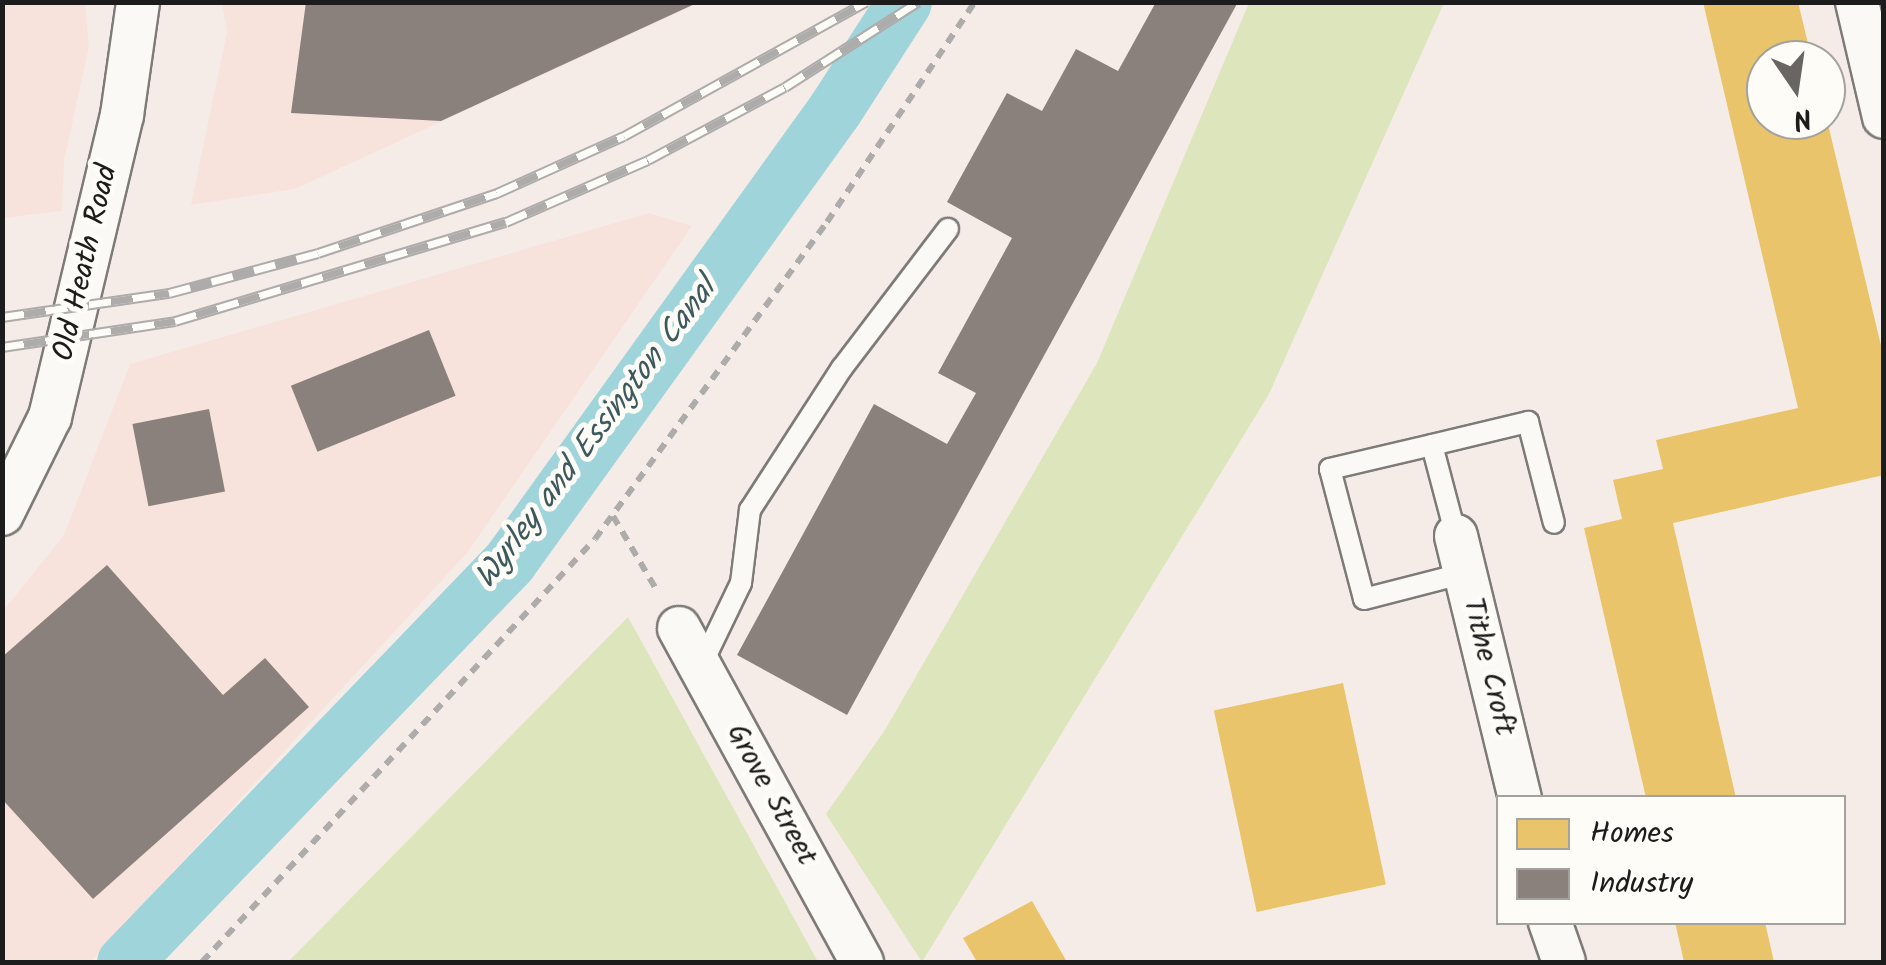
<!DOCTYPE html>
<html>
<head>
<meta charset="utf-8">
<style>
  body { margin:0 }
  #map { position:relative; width:1886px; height:965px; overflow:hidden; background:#f5ece8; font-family:Kalam,sans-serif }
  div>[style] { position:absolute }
  .built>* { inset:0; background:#f8e3dc }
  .green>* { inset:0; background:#dce5bb }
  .homes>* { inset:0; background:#e9c46a; transform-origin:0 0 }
  .industry>* { inset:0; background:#8a817c; transform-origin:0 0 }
  .canal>* { height:55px; margin:-27.5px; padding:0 27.5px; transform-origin:27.5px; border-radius:27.5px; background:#9fd4db }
  .path>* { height:6px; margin-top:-3px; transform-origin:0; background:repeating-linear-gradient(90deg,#aeacab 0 10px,transparent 0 18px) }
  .roads { filter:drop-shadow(2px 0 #7e7a78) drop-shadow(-2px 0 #7e7a78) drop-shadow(0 2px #7e7a78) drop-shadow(0 -2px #7e7a78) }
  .service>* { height:20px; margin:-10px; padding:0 10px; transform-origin:10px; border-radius:10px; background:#faf9f6 }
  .minor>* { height:42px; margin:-21px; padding:0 21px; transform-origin:21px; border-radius:21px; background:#faf9f6 }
  .rail>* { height:11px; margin-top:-5.5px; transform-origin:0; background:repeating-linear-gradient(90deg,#fdfcf7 0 22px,#aeacab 0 44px); box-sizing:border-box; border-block:2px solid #aeacab }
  span { translate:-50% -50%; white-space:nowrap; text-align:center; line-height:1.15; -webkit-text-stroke:10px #fdfcf7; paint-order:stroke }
  .street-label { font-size:30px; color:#1c1c1c }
  .water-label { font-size:32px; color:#3d595d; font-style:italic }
  .frame { position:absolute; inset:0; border:5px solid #1c1c1c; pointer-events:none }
  .legend { position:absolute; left:1496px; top:795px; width:350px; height:130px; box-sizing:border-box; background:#fdfcf7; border:2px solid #a3a29f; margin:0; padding:12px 18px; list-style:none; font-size:30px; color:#1c1c1c }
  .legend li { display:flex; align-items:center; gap:20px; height:50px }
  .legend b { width:50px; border:2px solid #a3a29f }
  .north { position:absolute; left:1746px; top:40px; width:100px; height:100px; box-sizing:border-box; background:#fdfcf7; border:2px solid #a3a29f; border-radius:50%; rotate:167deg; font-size:28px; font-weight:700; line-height:40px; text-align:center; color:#1c1c1c }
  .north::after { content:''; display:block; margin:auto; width:35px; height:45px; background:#686563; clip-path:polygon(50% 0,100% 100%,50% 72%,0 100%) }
</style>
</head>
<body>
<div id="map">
  <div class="built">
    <i style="clip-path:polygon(2px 3px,85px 3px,89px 47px,64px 161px,62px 211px,3px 218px)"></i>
    <i style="clip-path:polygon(222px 3px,699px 3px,295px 189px,191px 205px,227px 32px)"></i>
    <i style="clip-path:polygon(649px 213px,692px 226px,467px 553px,90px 962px,3px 962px,2px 612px,64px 535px,130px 364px)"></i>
  </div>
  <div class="green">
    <i style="clip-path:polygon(1249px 3px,1444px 3px,1269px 394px,922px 962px,826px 814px,885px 730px,1097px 363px)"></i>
    <i style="clip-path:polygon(628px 617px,818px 962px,288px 962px)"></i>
  </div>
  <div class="homes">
    <i style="clip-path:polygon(1703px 2px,1798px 2px,1812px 60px,1766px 60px,1766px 120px,1827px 120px,1884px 358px,1884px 475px,1673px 523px,1736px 798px,1646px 798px,1584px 528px,1622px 519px,1613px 480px,1663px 469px,1656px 440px,1798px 408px)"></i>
    <i style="left:1343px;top:683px;width:206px;height:132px;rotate:78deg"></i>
    <i style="clip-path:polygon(1032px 901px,1067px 962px,977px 962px,963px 938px)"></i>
    <i style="clip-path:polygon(1675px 922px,1765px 922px,1774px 962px,1684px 962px)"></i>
  </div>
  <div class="industry">
    <i style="clip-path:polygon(306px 2px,699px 2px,441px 121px,291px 113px)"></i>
    <i style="clip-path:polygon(1156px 2px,1238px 2px,847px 715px,737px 655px,874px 404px,947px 444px,976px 393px,938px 373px,1012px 238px,947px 202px,1007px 93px,1042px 111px,1076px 49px,1118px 71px)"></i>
    <i style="left:429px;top:330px;width:71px;height:149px;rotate:68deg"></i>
    <i style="left:209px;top:409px;width:84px;height:78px;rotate:79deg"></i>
    <i style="clip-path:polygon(107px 565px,223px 695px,265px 658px,309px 707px,93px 899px,2px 799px,2px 657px)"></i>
  </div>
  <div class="canal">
    <i style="left:124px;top:962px;width:555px;rotate:-46.09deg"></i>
    <i style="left:509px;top:562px;width:558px;rotate:-54.26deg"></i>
    <i style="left:835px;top:109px;width:127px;rotate:-57.2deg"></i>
  </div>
  <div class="path">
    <i style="left:613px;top:516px;width:85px;rotate:59.5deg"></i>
    <i style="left:202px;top:962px;width:577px;rotate:-47.11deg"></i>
    <i style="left:595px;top:539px;width:393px;rotate:-53.8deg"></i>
    <i style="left:827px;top:222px;width:265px;rotate:-56.1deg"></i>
  </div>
  <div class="roads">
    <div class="service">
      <i style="left:1432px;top:445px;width:105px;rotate:166.8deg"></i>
      <i style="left:1330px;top:469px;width:134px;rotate:75.3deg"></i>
      <i style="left:1364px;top:599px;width:104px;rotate:-14.4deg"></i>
      <i style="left:1456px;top:536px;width:94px;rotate:-104.8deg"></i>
      <i style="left:1432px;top:445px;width:99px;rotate:-13.5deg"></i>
      <i style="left:1528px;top:422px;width:104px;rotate:75.6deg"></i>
      <i style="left:701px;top:666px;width:92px;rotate:-64.3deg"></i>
      <i style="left:741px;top:583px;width:74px;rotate:-83deg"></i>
      <i style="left:750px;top:510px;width:169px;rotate:-57.1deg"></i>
      <i style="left:842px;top:368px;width:175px;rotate:-52.7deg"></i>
    </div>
    <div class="minor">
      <i style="left:1857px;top:2px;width:118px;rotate:76.8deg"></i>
      <i style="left:2px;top:514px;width:108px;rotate:-63.7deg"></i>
      <i style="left:50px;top:417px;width:310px;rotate:-76.6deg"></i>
      <i style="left:122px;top:115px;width:114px;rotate:-81.9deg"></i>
      <i style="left:1456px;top:536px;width:270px;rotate:76.3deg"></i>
      <i style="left:679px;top:628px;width:381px;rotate:61.3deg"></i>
      <i style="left:1550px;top:922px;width:42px;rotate:70.7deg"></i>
    </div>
  </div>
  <div class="rail">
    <i style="left:2px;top:317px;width:169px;rotate:-8.2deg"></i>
    <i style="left:169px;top:293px;width:154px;rotate:-15deg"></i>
    <i style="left:318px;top:253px;width:189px;rotate:-18.5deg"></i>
    <i style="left:497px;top:193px;width:139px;rotate:-24.2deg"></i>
    <i style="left:624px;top:136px;width:277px;rotate:-29deg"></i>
    <i style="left:2px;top:347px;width:175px;rotate:-8.5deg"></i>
    <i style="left:175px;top:321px;width:345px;rotate:-16.7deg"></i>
    <i style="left:506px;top:222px;width:155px;rotate:-23.6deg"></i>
    <i style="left:648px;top:160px;width:155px;rotate:-28.1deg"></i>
    <i style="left:785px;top:87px;width:158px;rotate:-32.6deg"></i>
  </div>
  <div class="street-label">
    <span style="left:86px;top:263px;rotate:-77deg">Old Heath Road</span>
    <span style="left:1488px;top:667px;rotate:76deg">Tithe Croft</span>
    <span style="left:771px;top:795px;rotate:61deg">Grove Street</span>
  </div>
  <div class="water-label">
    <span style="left:597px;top:434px;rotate:-53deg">Wyrley and Essington Canal</span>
  </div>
  <div class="frame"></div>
  <ul class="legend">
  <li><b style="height:28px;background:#e9c46a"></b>Homes</li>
  <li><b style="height:28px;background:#8a817c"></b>Industry</li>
  </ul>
  <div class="north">N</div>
</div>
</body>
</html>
